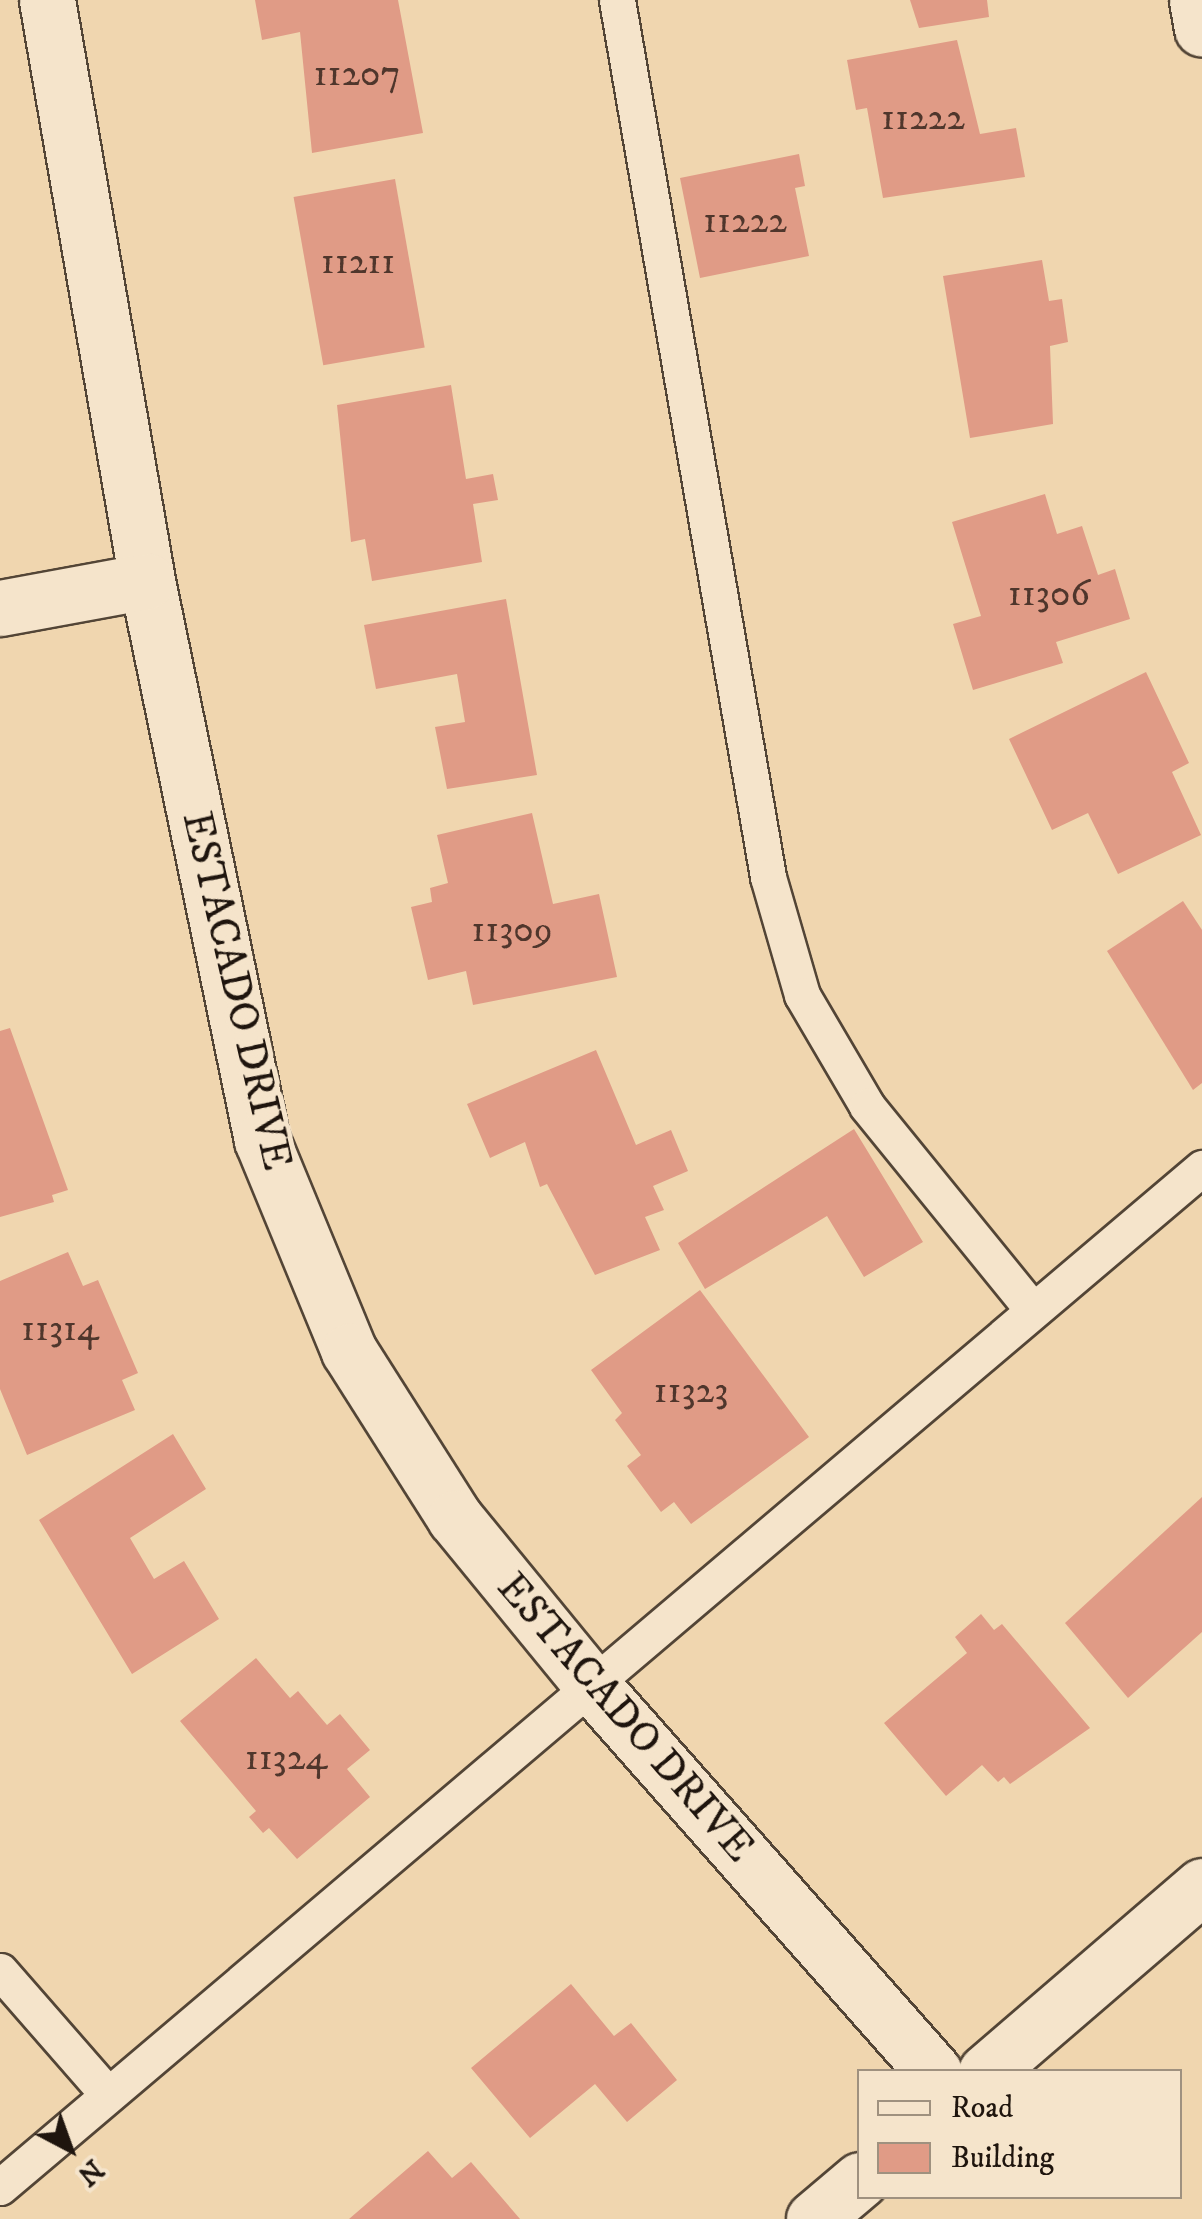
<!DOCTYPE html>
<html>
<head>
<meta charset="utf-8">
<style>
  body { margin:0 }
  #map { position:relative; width:1202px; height:2219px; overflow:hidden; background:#f0d6af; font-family:"IM FELL DW Pica",serif }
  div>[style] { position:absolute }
  .building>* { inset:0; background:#e09b86; transform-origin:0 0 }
  .roads { filter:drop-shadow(2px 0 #534536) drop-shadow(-2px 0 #534536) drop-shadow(0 2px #534536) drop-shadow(0 -2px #534536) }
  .lane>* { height:35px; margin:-17.5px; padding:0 17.5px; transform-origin:17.5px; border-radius:17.5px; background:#f5e4cb }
  .street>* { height:55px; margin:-27.5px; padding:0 27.5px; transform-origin:27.5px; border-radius:27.5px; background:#f5e4cb }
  span { translate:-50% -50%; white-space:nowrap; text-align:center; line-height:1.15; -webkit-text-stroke:10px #f5e4cb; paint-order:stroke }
  .number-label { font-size:38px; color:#4f362c }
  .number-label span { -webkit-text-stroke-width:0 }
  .street-label { font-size:42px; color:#1f150e }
  .legend { position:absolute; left:857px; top:2069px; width:325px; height:130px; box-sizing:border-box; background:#f5e4cb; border:2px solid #9f917f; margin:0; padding:12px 18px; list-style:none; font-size:30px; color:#1f150e }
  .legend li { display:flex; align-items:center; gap:20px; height:50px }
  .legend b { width:50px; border:2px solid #9f917f }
  .north { position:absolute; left:20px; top:2099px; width:100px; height:100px; -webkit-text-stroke:8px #f5e4cb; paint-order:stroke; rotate:139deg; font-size:28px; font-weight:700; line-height:40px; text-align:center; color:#1f150e }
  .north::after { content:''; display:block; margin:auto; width:35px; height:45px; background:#1f150e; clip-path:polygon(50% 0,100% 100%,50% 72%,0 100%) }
</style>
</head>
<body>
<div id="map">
  <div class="building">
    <i style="clip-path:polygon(255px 0,398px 0,423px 133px,312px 153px,300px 32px,262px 40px)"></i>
    <i style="clip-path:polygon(910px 0,987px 0,989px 17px,919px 28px)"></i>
    <i style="clip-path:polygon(957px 40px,980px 134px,1016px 128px,1025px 177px,883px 198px,867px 108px,856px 110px,847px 60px)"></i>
    <i style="clip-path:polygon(799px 154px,805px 186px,795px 188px,809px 256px,700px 278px,680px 178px)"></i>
    <i style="left:395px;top:179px;width:171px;height:103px;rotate:80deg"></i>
    <i style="clip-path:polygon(1042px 260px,1049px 301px,1062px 299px,1068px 342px,1050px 346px,1053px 424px,970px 438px,943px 276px)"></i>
    <i style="clip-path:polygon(451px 385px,466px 479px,493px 474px,498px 500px,473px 504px,482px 562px,372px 581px,365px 539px,351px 542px,337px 405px)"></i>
    <i style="clip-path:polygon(1045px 494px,1057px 534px,1082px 526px,1098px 575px,1115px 569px,1130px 619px,1056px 642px,1063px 663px,973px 690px,953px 624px,981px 616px,952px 522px)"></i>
    <i style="clip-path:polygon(506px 599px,537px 775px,447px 789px,435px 727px,465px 722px,457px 674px,376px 689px,364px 625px)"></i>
    <i style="clip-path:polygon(1146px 672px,1189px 763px,1172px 772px,1201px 835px,1118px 874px,1088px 813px,1052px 830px,1009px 739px)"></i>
    <i style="clip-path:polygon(532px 813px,553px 904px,599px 894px,617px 977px,473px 1005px,466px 971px,428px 980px,411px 907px,432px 902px,430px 888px,448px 883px,437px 835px)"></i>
    <i style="clip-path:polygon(1183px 901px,1202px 930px,1202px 1083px,1193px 1090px,1107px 951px)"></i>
    <i style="clip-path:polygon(10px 1028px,68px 1190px,52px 1195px,54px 1202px,0 1217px,0 1031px)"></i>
    <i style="clip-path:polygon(596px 1050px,636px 1145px,671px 1130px,688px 1171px,653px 1186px,664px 1210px,645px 1217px,660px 1250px,595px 1275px,547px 1184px,540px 1187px,525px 1142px,490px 1158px,467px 1104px)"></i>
    <i style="clip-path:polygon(854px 1129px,923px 1242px,864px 1277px,827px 1216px,705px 1289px,678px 1243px)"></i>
    <i style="clip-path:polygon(68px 1252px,83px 1286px,98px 1280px,138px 1373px,122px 1380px,135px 1410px,27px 1455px,0 1389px,0 1281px)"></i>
    <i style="clip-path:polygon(700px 1290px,809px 1437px,691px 1524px,674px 1502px,661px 1512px,627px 1466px,641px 1455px,615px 1420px,622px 1413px,591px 1370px)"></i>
    <i style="clip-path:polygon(173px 1434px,206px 1489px,130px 1538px,154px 1579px,184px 1561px,219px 1619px,132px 1674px,39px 1520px)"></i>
    <i style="clip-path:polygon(1202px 1497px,1202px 1632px,1128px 1698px,1065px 1623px)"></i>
    <i style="clip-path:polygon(981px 1614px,994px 1630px,1002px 1624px,1090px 1728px,1010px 1784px,1004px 1777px,998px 1782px,982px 1765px,946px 1796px,884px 1723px,967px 1653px,955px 1637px)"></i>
    <i style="clip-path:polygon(256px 1658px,290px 1698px,298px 1691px,327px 1725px,340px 1714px,370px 1750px,347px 1769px,370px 1797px,297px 1859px,269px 1828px,263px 1833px,249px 1817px,256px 1811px,180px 1721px)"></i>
    <i style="clip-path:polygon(571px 1984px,614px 2036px,631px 2023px,677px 2080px,627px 2122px,595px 2084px,530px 2138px,471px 2068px)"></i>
    <i style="clip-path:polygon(428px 2151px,452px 2178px,471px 2162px,520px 2219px,349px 2219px)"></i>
  </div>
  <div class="roads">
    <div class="lane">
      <i style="left:617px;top:0;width:890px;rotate:80.23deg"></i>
      <i style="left:768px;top:877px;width:123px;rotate:73.9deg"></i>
      <i style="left:802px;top:995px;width:129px;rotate:59.6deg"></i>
      <i style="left:867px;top:1106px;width:263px;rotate:50.9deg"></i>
      <i style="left:0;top:1971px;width:164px;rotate:48.9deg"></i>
      <i style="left:0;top:2187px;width:1576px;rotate:-40.29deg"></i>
    </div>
    <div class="street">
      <i style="left:47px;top:0;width:590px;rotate:80.23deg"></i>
      <i style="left:147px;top:581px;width:571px;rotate:78.38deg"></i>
      <i style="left:262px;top:1140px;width:228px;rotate:67.6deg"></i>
      <i style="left:349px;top:1351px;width:198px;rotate:57.6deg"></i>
      <i style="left:455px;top:1518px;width:213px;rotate:50.7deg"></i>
      <i style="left:590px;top:1683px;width:519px;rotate:48.51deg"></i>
      <i style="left:1197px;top:0;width:29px;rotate:80deg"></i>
      <i style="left:0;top:608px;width:149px;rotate:-10.4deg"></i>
      <i style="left:986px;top:2072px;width:285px;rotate:-40.7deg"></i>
      <i style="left:814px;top:2219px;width:60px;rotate:-40.3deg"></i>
    </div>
  </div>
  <div class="number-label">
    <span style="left:357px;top:75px">11207</span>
    <span style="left:923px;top:119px">11222</span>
    <span style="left:745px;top:222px">11222</span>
    <span style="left:358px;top:263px">11211</span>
    <span style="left:1049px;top:595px">11306</span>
    <span style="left:512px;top:931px">11309</span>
    <span style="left:60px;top:1330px">11314</span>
    <span style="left:691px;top:1392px">11323</span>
    <span style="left:286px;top:1759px">11324</span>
  </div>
  <div class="street-label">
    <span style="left:236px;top:991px;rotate:77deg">ESTACADO DRIVE</span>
    <span style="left:625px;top:1718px;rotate:49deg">ESTACADO DRIVE</span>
  </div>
  <ul class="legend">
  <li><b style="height:12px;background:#f5e4cb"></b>Road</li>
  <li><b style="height:28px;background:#e09b86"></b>Building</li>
  </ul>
  <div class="north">N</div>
</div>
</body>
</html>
